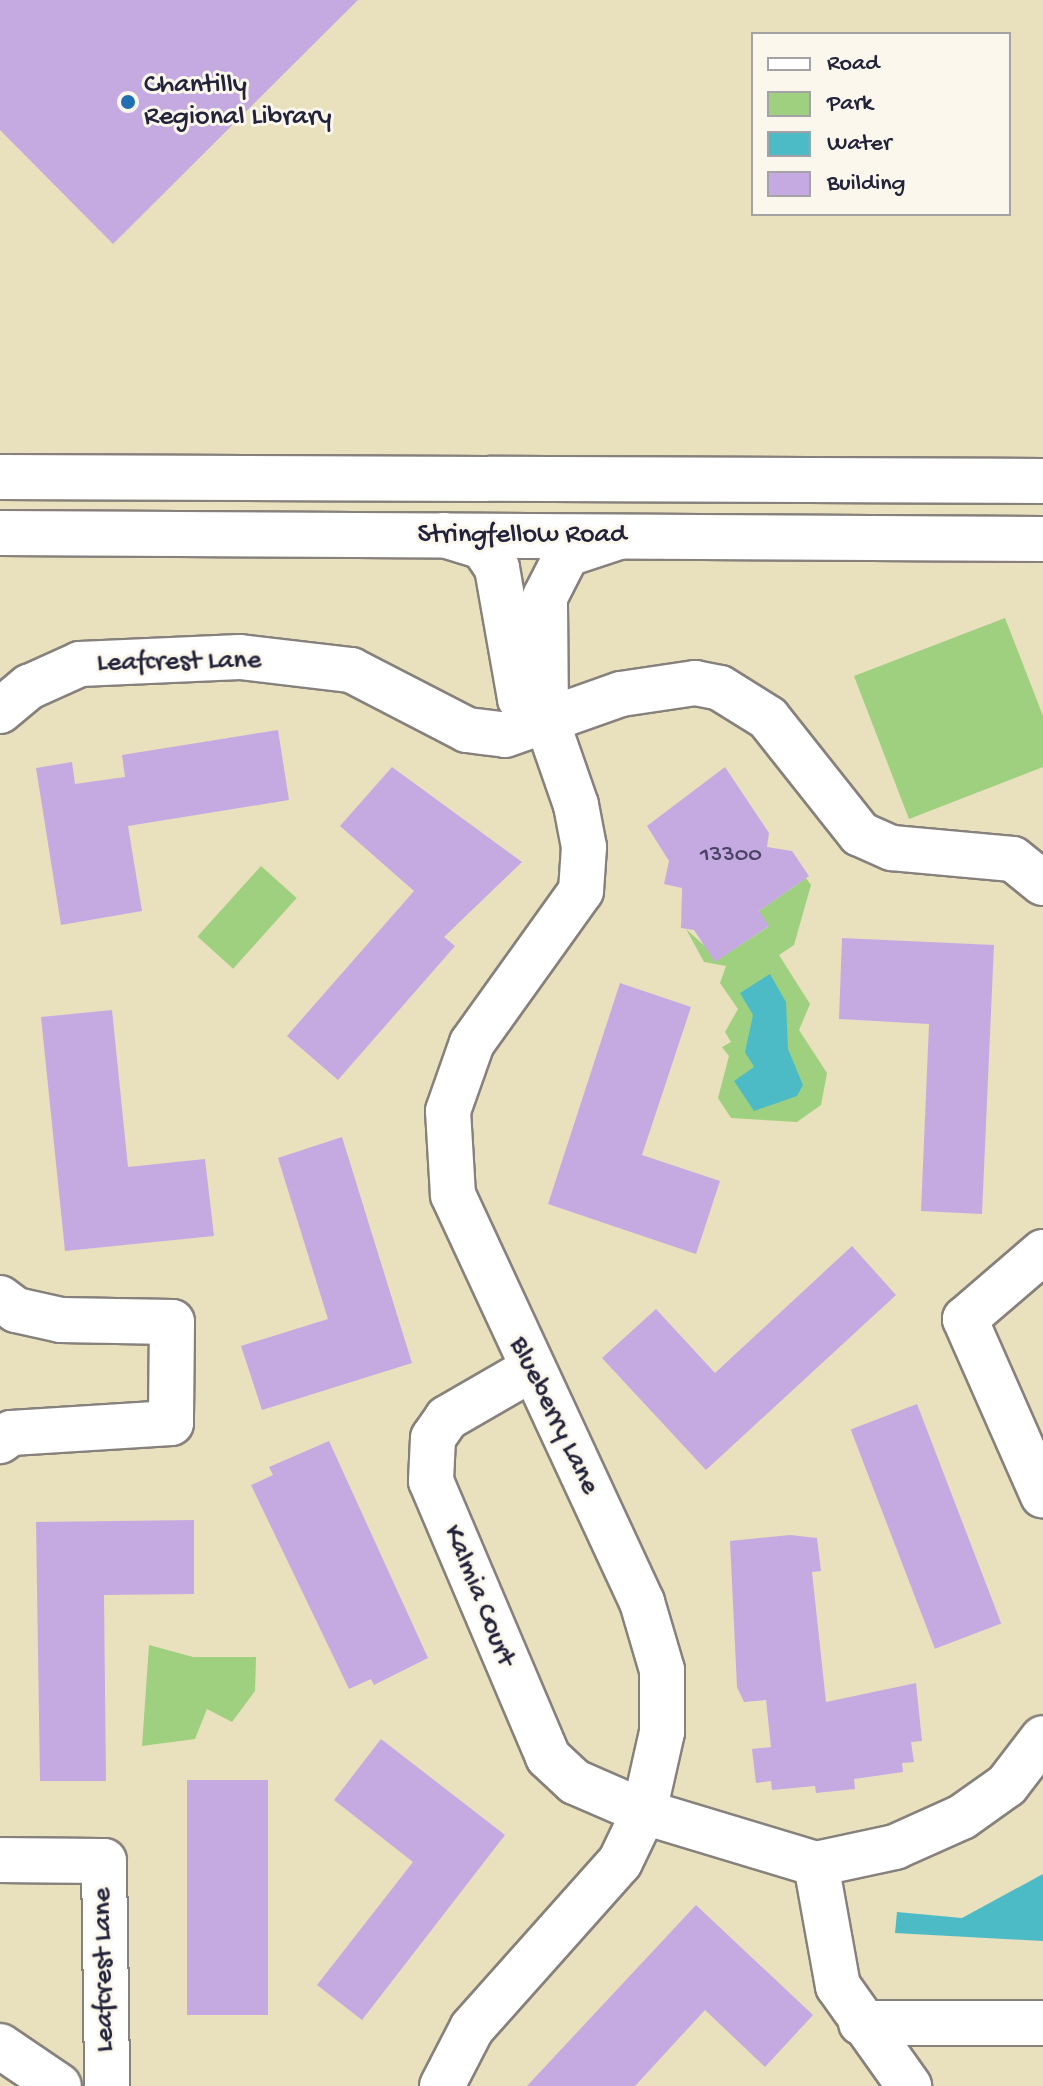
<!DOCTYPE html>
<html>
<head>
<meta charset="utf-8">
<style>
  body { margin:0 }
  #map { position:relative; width:1043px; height:2086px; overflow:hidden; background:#e9e0bd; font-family:"Gochi Hand",sans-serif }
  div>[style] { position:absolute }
  .green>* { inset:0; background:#9ed080; transform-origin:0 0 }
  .water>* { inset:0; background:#4dbbc5 }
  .building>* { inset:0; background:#c5aae2; transform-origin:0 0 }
  .roads { filter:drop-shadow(2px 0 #86817c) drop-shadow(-2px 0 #86817c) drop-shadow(0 2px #86817c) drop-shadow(0 -2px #86817c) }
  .minor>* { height:44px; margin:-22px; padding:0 22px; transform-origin:22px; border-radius:22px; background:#fff }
  .major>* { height:44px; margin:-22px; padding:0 22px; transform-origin:22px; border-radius:22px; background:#fff }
  .dots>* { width:22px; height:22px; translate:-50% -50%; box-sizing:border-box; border:4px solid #fbf7ec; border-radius:50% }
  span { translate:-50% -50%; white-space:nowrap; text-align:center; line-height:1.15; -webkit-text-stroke:6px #fbf7ec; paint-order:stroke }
  .number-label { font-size:24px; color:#4b4465 }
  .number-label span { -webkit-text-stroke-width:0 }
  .poi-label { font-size:28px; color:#22223b }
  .left { translate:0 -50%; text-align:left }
  .street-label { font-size:28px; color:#22223b }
  .legend { position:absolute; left:751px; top:32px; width:260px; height:184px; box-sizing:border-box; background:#fbf7ec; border:2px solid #a4a2a5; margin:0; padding:10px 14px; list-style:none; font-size:24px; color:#22223b }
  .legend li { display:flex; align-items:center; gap:16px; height:40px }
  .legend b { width:40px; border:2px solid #a4a2a5 }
</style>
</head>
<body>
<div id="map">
  <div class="green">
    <i style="clip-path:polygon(1005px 618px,1043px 716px,1043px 767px,909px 819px,854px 676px)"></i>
    <i style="left:261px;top:866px;width:48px;height:95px;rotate:42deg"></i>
    <i style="clip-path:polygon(806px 878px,811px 885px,794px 945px,779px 955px,810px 1004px,799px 1030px,827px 1073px,821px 1105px,797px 1122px,731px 1118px,718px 1098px,729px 1056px,722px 1047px,731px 1042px,725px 1032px,738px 1009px,720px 983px,726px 966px,704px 962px,686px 929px,719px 959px,768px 927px,759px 911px)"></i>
    <i style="clip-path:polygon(149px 1645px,193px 1657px,256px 1657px,255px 1691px,232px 1722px,207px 1709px,195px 1739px,142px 1746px)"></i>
  </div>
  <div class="water">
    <i style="clip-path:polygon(770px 974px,786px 1002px,788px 1049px,803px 1085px,797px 1096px,754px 1111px,734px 1081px,754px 1067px,745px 1052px,753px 1015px,740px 993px)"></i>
    <i style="clip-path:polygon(1043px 1874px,1043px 1941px,895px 1933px,897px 1912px,962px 1918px)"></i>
  </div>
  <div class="building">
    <i style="clip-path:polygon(0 0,358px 0,113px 244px,0 130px)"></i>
    <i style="clip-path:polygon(278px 730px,289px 800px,128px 826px,142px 911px,61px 925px,36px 768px,72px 762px,75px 784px,125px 777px,122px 755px)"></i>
    <i style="clip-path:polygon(392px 767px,522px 862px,444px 937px,455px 946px,338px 1080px,287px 1036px,414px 891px,340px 826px)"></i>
    <i style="clip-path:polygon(725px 767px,769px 833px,767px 847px,792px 851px,809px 876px,759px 911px,769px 926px,715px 962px,694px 930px,681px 928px,682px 888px,664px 884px,669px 861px,647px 826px)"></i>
    <i style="clip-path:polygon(842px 938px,994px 945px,982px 1214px,921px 1211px,929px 1024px,839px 1019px)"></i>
    <i style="clip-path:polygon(620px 983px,691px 1007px,642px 1155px,720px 1181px,696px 1254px,548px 1204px)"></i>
    <i style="clip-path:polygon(112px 1010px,128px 1167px,205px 1159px,214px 1236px,65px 1251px,41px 1017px)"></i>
    <i style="clip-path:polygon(342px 1137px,412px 1363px,262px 1410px,241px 1346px,328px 1319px,278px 1158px)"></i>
    <i style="clip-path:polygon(852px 1246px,896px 1295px,706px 1470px,602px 1358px,656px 1309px,715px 1373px)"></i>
    <i style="left:917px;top:1404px;width:235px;height:71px;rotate:69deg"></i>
    <i style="clip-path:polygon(329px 1441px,428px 1658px,374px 1685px,371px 1679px,349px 1689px,251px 1485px,273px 1475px,269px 1467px)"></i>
    <i style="clip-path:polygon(194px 1520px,194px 1594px,104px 1595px,106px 1781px,40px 1781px,36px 1522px)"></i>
    <i style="clip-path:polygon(790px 1535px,817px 1538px,821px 1571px,812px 1572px,826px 1702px,916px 1683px,922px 1741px,911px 1742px,914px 1762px,902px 1763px,903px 1772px,854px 1779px,855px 1789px,816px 1793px,815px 1786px,772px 1790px,771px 1781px,756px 1783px,752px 1749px,771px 1747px,766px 1700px,744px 1702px,737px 1687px,730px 1541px)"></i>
    <i style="clip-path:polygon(381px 1739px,505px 1835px,362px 2020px,317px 1985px,413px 1862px,334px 1800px)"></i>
    <i style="left:187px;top:1780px;width:81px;height:235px"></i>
    <i style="clip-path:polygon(696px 1905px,813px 2015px,765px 2067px,705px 2010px,635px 2086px,527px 2086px)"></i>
  </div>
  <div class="roads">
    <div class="minor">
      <i style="left:444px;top:535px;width:41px;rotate:17.1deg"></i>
      <i style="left:483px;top:547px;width:25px;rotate:56deg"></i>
      <i style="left:497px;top:568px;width:133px;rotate:80deg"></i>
      <i style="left:520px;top:699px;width:33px;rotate:38deg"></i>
      <i style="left:0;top:711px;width:38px;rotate:-40deg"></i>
      <i style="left:29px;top:687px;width:56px;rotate:-24.3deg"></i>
      <i style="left:80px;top:664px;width:160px;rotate:-2.5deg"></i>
      <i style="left:240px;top:657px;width:112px;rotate:6.7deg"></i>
      <i style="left:351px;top:670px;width:131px;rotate:27.3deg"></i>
      <i style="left:467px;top:730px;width:38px;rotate:7deg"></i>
      <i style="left:505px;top:735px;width:123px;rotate:-19.5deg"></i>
      <i style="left:621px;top:694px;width:75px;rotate:-8.5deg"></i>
      <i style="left:695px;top:683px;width:25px;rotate:11deg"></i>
      <i style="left:720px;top:688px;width:57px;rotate:32deg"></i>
      <i style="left:768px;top:718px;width:148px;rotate:51.6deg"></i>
      <i style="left:860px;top:834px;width:35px;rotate:24deg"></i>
      <i style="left:892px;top:848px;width:121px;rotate:5.2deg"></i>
      <i style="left:1013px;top:859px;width:38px;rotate:39deg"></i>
      <i style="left:1043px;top:1252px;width:103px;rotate:139.3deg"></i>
      <i style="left:965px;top:1319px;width:193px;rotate:66.2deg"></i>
      <i style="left:0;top:1298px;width:20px;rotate:37deg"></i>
      <i style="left:16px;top:1310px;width:46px;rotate:12.5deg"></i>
      <i style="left:61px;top:1320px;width:111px;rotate:1deg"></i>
      <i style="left:172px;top:1322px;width:101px;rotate:90.6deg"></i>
      <i style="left:171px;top:1423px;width:160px;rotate:176.4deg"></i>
      <i style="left:11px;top:1433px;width:14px;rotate:144deg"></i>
      <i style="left:530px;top:1370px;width:96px;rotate:150deg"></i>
      <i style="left:447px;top:1418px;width:24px;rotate:125deg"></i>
      <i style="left:433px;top:1438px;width:43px;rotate:92.7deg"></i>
      <i style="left:431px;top:1481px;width:300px;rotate:67deg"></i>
      <i style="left:548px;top:1757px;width:37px;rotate:43deg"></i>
      <i style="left:575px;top:1782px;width:75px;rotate:23.5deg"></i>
      <i style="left:644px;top:1812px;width:180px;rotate:16.8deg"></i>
      <i style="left:816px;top:1864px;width:81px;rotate:-12.1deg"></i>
      <i style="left:895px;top:1847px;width:73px;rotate:-24.1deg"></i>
      <i style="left:962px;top:1817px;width:55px;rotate:-35.4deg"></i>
      <i style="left:1007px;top:1785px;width:59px;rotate:-52.5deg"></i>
      <i style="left:0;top:1860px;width:104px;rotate:0.6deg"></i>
      <i style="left:104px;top:1861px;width:225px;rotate:89.2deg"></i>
      <i style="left:816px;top:1864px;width:124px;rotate:79.8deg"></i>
      <i style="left:838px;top:1986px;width:123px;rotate:54.6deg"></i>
      <i style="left:861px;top:2023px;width:182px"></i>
      <i style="left:0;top:2046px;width:71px;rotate:34.1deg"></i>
      <i style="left:442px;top:2086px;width:65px;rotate:-62.7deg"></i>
      <i style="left:472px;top:2028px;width:222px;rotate:-48.3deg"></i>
      <i style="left:620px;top:1862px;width:55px;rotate:-64.4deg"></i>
      <i style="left:644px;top:1812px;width:82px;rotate:-77.3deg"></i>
      <i style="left:662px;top:1732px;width:62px;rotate:-90deg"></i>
      <i style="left:662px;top:1670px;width:71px;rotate:-106.4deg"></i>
      <i style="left:642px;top:1602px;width:449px;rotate:-114.9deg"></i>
      <i style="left:453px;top:1195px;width:84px;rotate:-93.4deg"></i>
      <i style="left:448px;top:1111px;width:72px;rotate:-70.6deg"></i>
      <i style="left:472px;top:1043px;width:187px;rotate:-54.4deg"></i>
      <i style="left:581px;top:891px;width:44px;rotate:-86.1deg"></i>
      <i style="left:584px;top:847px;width:43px;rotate:-100.8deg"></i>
      <i style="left:576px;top:805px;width:91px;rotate:-109.2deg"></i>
      <i style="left:546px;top:719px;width:122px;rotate:-90.5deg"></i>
      <i style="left:545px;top:597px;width:48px;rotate:-62.9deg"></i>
      <i style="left:567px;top:554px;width:55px;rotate:-18.1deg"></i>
    </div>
    <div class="major">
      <i style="left:0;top:477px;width:1043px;rotate:0.22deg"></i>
      <i style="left:0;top:533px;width:1043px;rotate:0.33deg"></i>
    </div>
  </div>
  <div class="dots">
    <i style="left:128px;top:102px;background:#1f6fb2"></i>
  </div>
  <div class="number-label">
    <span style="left:731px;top:856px">13300</span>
  </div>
  <div class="poi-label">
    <span class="left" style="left:144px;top:102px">Chantilly<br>Regional Library</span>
  </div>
  <div class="street-label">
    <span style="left:522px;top:536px">Stringfellow Road</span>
    <span style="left:179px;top:663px;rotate:-1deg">Leafcrest Lane</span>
    <span style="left:553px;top:1416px;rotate:64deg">Blueberry Lane</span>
    <span style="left:478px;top:1596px;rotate:68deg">Kalmia Court</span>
    <span style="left:105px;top:1970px;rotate:-91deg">Leafcrest Lane</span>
  </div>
  <ul class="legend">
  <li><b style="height:10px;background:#fff"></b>Road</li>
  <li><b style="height:22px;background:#9ed080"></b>Park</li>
  <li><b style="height:22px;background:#4dbbc5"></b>Water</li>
  <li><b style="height:22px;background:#c5aae2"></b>Building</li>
  </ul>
</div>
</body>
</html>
